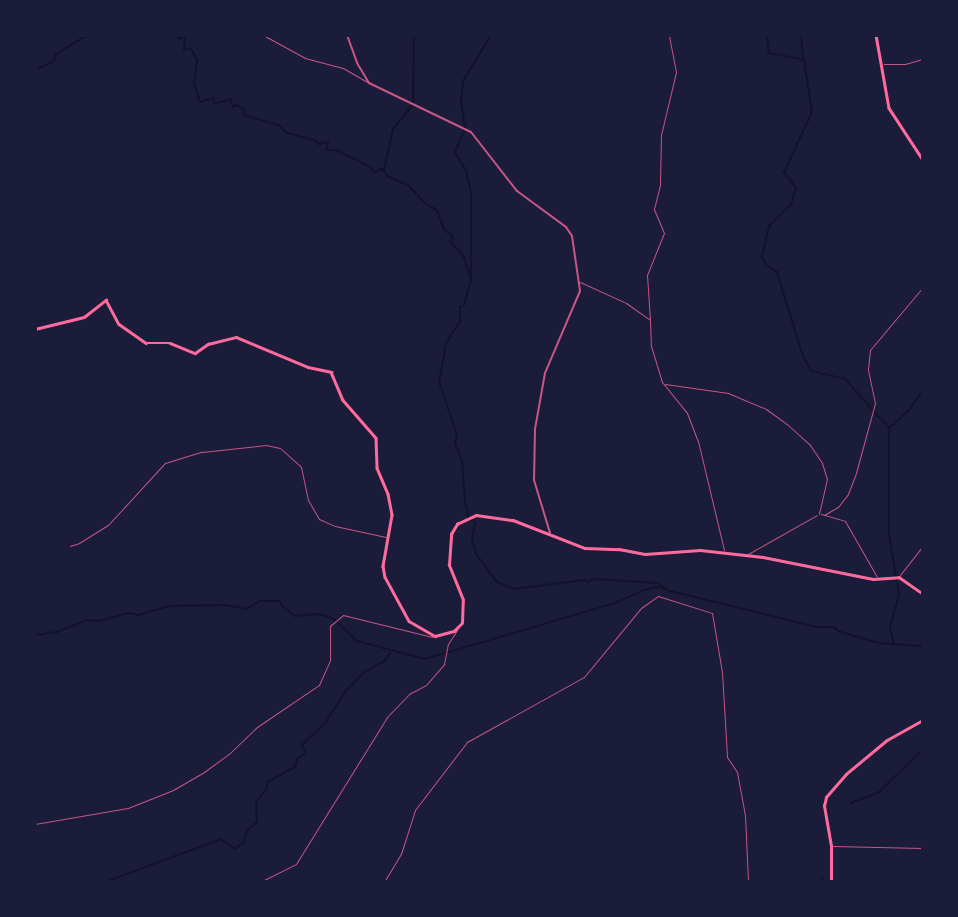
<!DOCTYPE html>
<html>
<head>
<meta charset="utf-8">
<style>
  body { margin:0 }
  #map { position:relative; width:958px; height:917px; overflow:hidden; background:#1b1b3a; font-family:"PT Serif",serif }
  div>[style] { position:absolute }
  .stream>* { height:2px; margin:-1px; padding:0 1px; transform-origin:1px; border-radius:1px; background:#12122b }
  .minor>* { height:1px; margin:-0.5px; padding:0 0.5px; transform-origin:0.5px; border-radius:0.5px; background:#c65784 }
  .tertiary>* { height:2px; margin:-1px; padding:0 1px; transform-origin:1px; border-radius:1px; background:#c65784 }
  .secondary>* { height:2.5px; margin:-1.25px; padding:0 1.25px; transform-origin:1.25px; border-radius:1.25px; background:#ff6b9d }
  span { translate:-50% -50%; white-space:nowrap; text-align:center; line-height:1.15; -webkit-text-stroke:7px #1b1b3a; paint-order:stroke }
  .frame { position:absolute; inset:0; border:37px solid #1b1b3a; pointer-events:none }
</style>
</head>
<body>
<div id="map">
  <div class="stream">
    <i style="left:175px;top:35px;width:6px;rotate:39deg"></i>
    <i style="left:180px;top:39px;width:6px;rotate:-39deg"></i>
    <i style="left:185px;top:35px;width:15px;rotate:94deg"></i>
    <i style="left:184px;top:50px;width:7px;rotate:-8deg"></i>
    <i style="left:191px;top:49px;width:13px;rotate:61deg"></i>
    <i style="left:197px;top:60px;width:23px;rotate:97deg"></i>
    <i style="left:194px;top:83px;width:20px;rotate:72deg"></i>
    <i style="left:200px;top:102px;width:14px;rotate:-17deg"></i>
    <i style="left:213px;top:98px;width:6px;rotate:72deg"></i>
    <i style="left:215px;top:104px;width:16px;rotate:-18deg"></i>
    <i style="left:230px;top:99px;width:9px;rotate:69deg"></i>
    <i style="left:233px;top:107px;width:4px;rotate:-27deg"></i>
    <i style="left:237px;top:105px;width:8px;rotate:30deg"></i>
    <i style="left:244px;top:109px;width:6px;rotate:99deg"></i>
    <i style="left:243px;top:115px;width:37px;rotate:16deg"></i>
    <i style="left:279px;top:125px;width:11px;rotate:45deg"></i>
    <i style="left:287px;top:133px;width:31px;rotate:15deg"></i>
    <i style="left:317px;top:141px;width:3px;rotate:72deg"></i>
    <i style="left:318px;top:144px;width:10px;rotate:-11deg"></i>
    <i style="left:328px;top:142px;width:8px;rotate:104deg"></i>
    <i style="left:326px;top:150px;width:10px"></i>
    <i style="left:336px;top:150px;width:39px;rotate:26deg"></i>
    <i style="left:371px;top:167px;width:6px;rotate:59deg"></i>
    <i style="left:374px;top:172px;width:9px;rotate:-21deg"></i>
    <i style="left:382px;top:169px;width:9px;rotate:54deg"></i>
    <i style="left:387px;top:176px;width:24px;rotate:24deg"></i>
    <i style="left:409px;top:186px;width:25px;rotate:47deg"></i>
    <i style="left:426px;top:204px;width:13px;rotate:29deg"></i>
    <i style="left:437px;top:210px;width:20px;rotate:70deg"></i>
    <i style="left:444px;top:229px;width:12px;rotate:42deg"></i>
    <i style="left:453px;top:237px;width:5px;rotate:112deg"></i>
    <i style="left:451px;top:242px;width:20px;rotate:49deg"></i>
    <i style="left:464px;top:257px;width:24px;rotate:73deg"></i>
    <i style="left:471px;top:280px;width:26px;rotate:106deg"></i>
    <i style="left:464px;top:305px;width:4px;rotate:153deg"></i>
    <i style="left:460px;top:307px;width:14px;rotate:90deg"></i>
    <i style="left:460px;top:321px;width:26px;rotate:122deg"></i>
    <i style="left:446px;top:343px;width:40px;rotate:100deg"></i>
    <i style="left:439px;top:382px;width:56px;rotate:71.2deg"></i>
    <i style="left:457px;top:435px;width:8px;rotate:104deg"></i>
    <i style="left:455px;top:443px;width:19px;rotate:69deg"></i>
    <i style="left:462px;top:461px;width:41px;rotate:85.8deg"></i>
    <i style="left:465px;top:502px;width:17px;rotate:77deg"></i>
    <i style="left:469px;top:519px;width:7px;rotate:27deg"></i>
    <i style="left:475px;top:522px;width:18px;rotate:99deg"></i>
    <i style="left:472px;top:540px;width:15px;rotate:74deg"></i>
    <i style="left:476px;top:554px;width:35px;rotate:53deg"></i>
    <i style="left:497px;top:582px;width:18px;rotate:22deg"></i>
    <i style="left:514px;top:589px;width:71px;rotate:-7.3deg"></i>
    <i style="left:584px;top:580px;width:5px;rotate:22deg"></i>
    <i style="left:589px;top:582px;width:5px;rotate:-37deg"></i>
    <i style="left:593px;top:579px;width:65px;rotate:3.5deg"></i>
    <i style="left:658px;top:583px;width:14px;rotate:36deg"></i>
    <i style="left:767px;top:35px;width:18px;rotate:84deg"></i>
    <i style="left:769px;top:53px;width:36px;rotate:11deg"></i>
    <i style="left:804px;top:60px;width:53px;rotate:81.3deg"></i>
    <i style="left:812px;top:112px;width:66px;rotate:115deg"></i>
    <i style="left:784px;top:172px;width:20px;rotate:53deg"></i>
    <i style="left:796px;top:188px;width:17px;rotate:107deg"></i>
    <i style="left:791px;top:204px;width:31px;rotate:135deg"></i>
    <i style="left:769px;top:226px;width:32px;rotate:103deg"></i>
    <i style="left:762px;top:257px;width:9px;rotate:63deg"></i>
    <i style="left:766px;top:265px;width:13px;rotate:32deg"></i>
    <i style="left:777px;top:272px;width:86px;rotate:73deg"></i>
    <i style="left:802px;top:354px;width:19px;rotate:62deg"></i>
    <i style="left:811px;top:371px;width:35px;rotate:13deg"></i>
    <i style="left:845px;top:379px;width:66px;rotate:48.1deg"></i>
    <i style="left:889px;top:428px;width:107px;rotate:90deg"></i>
    <i style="left:889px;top:535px;width:61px;rotate:80.5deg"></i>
    <i style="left:899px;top:595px;width:33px;rotate:106deg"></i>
    <i style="left:890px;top:627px;width:18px;rotate:77deg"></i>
    <i style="left:801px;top:35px;width:23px;rotate:85deg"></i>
    <i style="left:35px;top:70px;width:21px;rotate:-25deg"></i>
    <i style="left:54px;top:61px;width:7px;rotate:-74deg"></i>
    <i style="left:56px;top:54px;width:37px;rotate:-31deg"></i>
    <i style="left:384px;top:169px;width:41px;rotate:-77.3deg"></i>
    <i style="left:393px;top:129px;width:32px;rotate:-51deg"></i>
    <i style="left:413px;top:104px;width:69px;rotate:-89.2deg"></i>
    <i style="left:471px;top:279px;width:87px;rotate:-90deg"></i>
    <i style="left:471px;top:192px;width:22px;rotate:-103deg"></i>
    <i style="left:466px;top:171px;width:22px;rotate:-120deg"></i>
    <i style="left:455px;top:152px;width:26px;rotate:-67deg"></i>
    <i style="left:465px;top:128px;width:27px;rotate:-98deg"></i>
    <i style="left:461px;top:101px;width:20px;rotate:-84deg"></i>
    <i style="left:463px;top:81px;width:54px;rotate:-58.7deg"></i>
    <i style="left:889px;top:428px;width:27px;rotate:-42deg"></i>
    <i style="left:909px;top:410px;width:24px;rotate:-55deg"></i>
    <i style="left:670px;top:591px;width:151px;rotate:13.8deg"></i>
    <i style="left:817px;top:627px;width:17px"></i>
    <i style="left:834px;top:627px;width:6px;rotate:45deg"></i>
    <i style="left:838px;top:631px;width:42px;rotate:16.7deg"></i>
    <i style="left:878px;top:643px;width:42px;rotate:4.1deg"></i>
    <i style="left:920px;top:646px;width:6px;rotate:59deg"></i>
    <i style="left:35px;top:635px;width:22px;rotate:-8deg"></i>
    <i style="left:57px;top:632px;width:31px;rotate:-22deg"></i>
    <i style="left:86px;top:620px;width:13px;rotate:4deg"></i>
    <i style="left:99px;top:621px;width:31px;rotate:-15deg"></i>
    <i style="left:129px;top:613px;width:10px;rotate:11deg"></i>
    <i style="left:139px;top:615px;width:31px;rotate:-17deg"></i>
    <i style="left:169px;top:606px;width:56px;rotate:-1deg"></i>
    <i style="left:225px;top:605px;width:22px;rotate:10deg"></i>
    <i style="left:247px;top:609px;width:15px;rotate:-32deg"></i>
    <i style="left:260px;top:601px;width:20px"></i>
    <i style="left:280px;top:601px;width:5px;rotate:68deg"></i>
    <i style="left:282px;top:606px;width:16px;rotate:38deg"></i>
    <i style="left:295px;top:616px;width:23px;rotate:-5deg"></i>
    <i style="left:318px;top:614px;width:17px;rotate:17deg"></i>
    <i style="left:334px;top:619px;width:32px;rotate:44deg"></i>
    <i style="left:357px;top:641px;width:70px;rotate:14.8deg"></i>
    <i style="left:425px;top:659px;width:198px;rotate:-16.4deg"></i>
    <i style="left:615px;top:603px;width:32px;rotate:-24deg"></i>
    <i style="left:644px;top:590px;width:13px;rotate:-13deg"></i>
    <i style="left:657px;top:587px;width:8px;rotate:14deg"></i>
    <i style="left:851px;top:803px;width:30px;rotate:-21deg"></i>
    <i style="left:879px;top:792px;width:62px;rotate:-44.3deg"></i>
    <i style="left:105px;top:882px;width:124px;rotate:-20.3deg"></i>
    <i style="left:221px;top:839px;width:17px;rotate:36deg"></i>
    <i style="left:235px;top:849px;width:10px;rotate:-37deg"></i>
    <i style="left:243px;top:843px;width:14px;rotate:-69deg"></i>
    <i style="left:248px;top:830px;width:12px;rotate:-42deg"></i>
    <i style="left:257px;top:822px;width:19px;rotate:-93deg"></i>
    <i style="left:256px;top:803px;width:19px;rotate:-54deg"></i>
    <i style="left:267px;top:788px;width:6px;rotate:-90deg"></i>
    <i style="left:267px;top:782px;width:32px;rotate:-28deg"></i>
    <i style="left:295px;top:767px;width:9px;rotate:-72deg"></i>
    <i style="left:298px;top:758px;width:9px;rotate:-32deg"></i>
    <i style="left:306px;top:753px;width:9px;rotate:-117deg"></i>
    <i style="left:302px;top:745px;width:33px;rotate:-44deg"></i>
    <i style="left:326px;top:722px;width:34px;rotate:-58deg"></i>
    <i style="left:344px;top:693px;width:29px;rotate:-46deg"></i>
    <i style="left:364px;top:672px;width:24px;rotate:-28deg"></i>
    <i style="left:385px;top:661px;width:9px;rotate:-58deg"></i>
    <i style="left:820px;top:882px;width:4px;rotate:-56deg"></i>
  </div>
  <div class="minor">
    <i style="left:263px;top:35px;width:48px;rotate:28.7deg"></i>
    <i style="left:305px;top:58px;width:39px;rotate:15deg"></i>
    <i style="left:343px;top:68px;width:28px;rotate:30deg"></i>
    <i style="left:884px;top:64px;width:21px"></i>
    <i style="left:905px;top:64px;width:19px;rotate:-16deg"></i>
    <i style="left:580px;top:282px;width:51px;rotate:24.5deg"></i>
    <i style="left:626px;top:303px;width:29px;rotate:35deg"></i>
    <i style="left:650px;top:320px;width:26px;rotate:88deg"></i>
    <i style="left:651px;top:346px;width:38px;rotate:73deg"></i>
    <i style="left:662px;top:382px;width:40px;rotate:51deg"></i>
    <i style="left:687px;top:413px;width:30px;rotate:69deg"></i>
    <i style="left:698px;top:441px;width:112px;rotate:76.6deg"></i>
    <i style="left:650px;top:320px;width:45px;rotate:-93.8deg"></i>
    <i style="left:647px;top:275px;width:45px;rotate:-68deg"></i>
    <i style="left:664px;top:233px;width:26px;rotate:-113deg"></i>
    <i style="left:654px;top:209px;width:25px;rotate:-76deg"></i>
    <i style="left:660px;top:185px;width:50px;rotate:-88.9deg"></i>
    <i style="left:661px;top:135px;width:65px;rotate:-76.6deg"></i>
    <i style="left:676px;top:72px;width:38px;rotate:-101deg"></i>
    <i style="left:665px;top:384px;width:64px;rotate:8.1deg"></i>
    <i style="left:728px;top:393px;width:41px;rotate:22.8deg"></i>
    <i style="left:766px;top:409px;width:27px;rotate:36deg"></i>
    <i style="left:788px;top:425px;width:30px;rotate:42deg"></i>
    <i style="left:810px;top:445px;width:22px;rotate:56deg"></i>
    <i style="left:822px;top:463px;width:17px;rotate:73deg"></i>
    <i style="left:827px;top:479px;width:36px;rotate:103deg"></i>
    <i style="left:821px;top:514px;width:25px;rotate:16deg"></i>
    <i style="left:845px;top:521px;width:64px;rotate:60.3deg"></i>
    <i style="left:824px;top:515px;width:16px;rotate:-30deg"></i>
    <i style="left:838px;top:507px;width:16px;rotate:-52deg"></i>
    <i style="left:848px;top:494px;width:22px;rotate:-69deg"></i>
    <i style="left:856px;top:473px;width:73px;rotate:-74.8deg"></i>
    <i style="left:875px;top:403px;width:35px;rotate:-102deg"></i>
    <i style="left:868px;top:369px;width:19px;rotate:-84deg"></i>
    <i style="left:870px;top:350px;width:82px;rotate:-49.9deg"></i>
    <i style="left:70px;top:546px;width:9px;rotate:-18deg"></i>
    <i style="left:79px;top:543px;width:34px;rotate:-32deg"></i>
    <i style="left:108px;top:525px;width:84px;rotate:-47.4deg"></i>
    <i style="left:165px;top:463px;width:39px;rotate:-17deg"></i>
    <i style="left:202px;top:452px;width:64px;rotate:-6.2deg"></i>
    <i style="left:266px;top:445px;width:14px;rotate:12deg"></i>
    <i style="left:280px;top:448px;width:28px;rotate:42deg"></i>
    <i style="left:301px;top:467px;width:34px;rotate:78deg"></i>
    <i style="left:308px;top:500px;width:22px;rotate:60deg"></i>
    <i style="left:319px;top:519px;width:17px;rotate:24deg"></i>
    <i style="left:335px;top:526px;width:52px;rotate:12.2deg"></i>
    <i style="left:748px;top:554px;width:79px;rotate:-29.5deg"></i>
    <i style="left:900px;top:575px;width:37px;rotate:-52deg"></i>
    <i style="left:35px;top:824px;width:94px;rotate:-9.8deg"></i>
    <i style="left:128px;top:808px;width:48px;rotate:-21.8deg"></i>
    <i style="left:173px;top:790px;width:36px;rotate:-30deg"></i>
    <i style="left:204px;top:772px;width:32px;rotate:-36deg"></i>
    <i style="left:230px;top:753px;width:37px;rotate:-44deg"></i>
    <i style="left:257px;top:727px;width:75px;rotate:-34.1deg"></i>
    <i style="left:319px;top:685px;width:27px;rotate:-66deg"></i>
    <i style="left:330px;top:660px;width:34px;rotate:-90deg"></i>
    <i style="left:330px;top:626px;width:17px;rotate:-40deg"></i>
    <i style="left:343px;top:615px;width:92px;rotate:13.9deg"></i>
    <i style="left:833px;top:846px;width:90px;rotate:1.3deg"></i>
    <i style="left:260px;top:882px;width:40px;rotate:-26.6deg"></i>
    <i style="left:296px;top:864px;width:173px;rotate:-58.2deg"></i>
    <i style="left:387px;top:717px;width:32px;rotate:-46deg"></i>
    <i style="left:409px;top:694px;width:19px;rotate:-28deg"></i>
    <i style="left:426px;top:685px;width:28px;rotate:-49deg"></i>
    <i style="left:444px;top:664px;width:20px;rotate:-79deg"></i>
    <i style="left:448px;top:644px;width:17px;rotate:-57deg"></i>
    <i style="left:384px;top:882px;width:33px;rotate:-59deg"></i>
    <i style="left:401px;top:854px;width:46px;rotate:-72.3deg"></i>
    <i style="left:415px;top:810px;width:86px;rotate:-52.6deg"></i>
    <i style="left:467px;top:742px;width:134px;rotate:-29.1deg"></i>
    <i style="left:584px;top:677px;width:89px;rotate:-50.4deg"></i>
    <i style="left:641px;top:608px;width:21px;rotate:-35deg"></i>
    <i style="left:658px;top:596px;width:57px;rotate:17.5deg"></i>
    <i style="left:712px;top:613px;width:60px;rotate:80.4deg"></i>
    <i style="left:722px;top:672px;width:85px;rotate:86.6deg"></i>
    <i style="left:727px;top:757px;width:18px;rotate:56deg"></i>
    <i style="left:737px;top:772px;width:44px;rotate:79.5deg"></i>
    <i style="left:745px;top:815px;width:67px;rotate:87.4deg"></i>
  </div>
  <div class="tertiary">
    <i style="left:347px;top:35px;width:30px;rotate:70deg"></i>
    <i style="left:357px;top:63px;width:23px;rotate:59deg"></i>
    <i style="left:369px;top:83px;width:113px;rotate:25.7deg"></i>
    <i style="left:471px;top:132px;width:75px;rotate:52.1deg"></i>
    <i style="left:517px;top:191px;width:61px;rotate:36.3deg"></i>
    <i style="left:566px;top:227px;width:11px;rotate:56deg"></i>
    <i style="left:572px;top:236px;width:56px;rotate:81.7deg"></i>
    <i style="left:580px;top:291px;width:89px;rotate:113.1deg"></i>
    <i style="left:545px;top:373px;width:57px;rotate:100.1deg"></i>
    <i style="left:535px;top:429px;width:51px;rotate:91.1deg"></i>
    <i style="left:534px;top:480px;width:55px;rotate:73.2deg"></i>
  </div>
  <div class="secondary">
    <i style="left:876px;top:35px;width:74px;rotate:79.9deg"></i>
    <i style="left:889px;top:108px;width:62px;rotate:56.8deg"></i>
    <i style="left:923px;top:176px;width:20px;rotate:90deg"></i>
    <i style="left:35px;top:329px;width:50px;rotate:-13.8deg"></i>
    <i style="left:84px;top:317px;width:28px;rotate:-38deg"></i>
    <i style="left:106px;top:300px;width:27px;rotate:62deg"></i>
    <i style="left:119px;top:324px;width:33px;rotate:35deg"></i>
    <i style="left:146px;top:343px;width:24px"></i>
    <i style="left:170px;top:343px;width:27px;rotate:22deg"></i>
    <i style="left:195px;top:353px;width:16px;rotate:-35deg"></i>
    <i style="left:208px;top:344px;width:29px;rotate:-14deg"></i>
    <i style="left:236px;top:337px;width:78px;rotate:22.6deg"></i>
    <i style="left:308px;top:367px;width:24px;rotate:12deg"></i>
    <i style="left:331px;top:372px;width:30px;rotate:67deg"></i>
    <i style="left:343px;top:400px;width:50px;rotate:49deg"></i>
    <i style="left:376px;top:438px;width:30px;rotate:88deg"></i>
    <i style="left:377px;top:468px;width:28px;rotate:67deg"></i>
    <i style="left:388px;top:494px;width:21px;rotate:79deg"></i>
    <i style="left:392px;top:515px;width:52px;rotate:100deg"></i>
    <i style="left:383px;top:566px;width:11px;rotate:80deg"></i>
    <i style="left:385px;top:577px;width:50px;rotate:61.4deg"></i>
    <i style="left:409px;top:621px;width:30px;rotate:30deg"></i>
    <i style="left:435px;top:636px;width:20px;rotate:-15deg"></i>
    <i style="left:454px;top:631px;width:11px;rotate:-45deg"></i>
    <i style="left:462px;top:623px;width:23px;rotate:-88deg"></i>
    <i style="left:463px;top:600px;width:38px;rotate:-112deg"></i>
    <i style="left:449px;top:565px;width:31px;rotate:-86deg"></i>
    <i style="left:451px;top:534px;width:12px;rotate:-59deg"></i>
    <i style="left:457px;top:524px;width:21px;rotate:-25deg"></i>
    <i style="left:476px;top:515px;width:37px;rotate:8deg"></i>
    <i style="left:513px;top:520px;width:77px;rotate:21.3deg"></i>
    <i style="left:585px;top:548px;width:34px;rotate:2deg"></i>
    <i style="left:619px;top:549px;width:26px;rotate:11deg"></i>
    <i style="left:645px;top:554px;width:55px;rotate:-4.2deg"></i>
    <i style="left:700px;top:550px;width:63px;rotate:6.3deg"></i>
    <i style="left:763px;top:557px;width:112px;rotate:11.3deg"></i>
    <i style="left:873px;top:579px;width:26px;rotate:-4deg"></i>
    <i style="left:899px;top:577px;width:29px;rotate:35deg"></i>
    <i style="left:831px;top:882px;width:36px;rotate:-90deg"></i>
    <i style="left:831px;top:846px;width:41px;rotate:-99.9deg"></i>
    <i style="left:824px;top:806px;width:9px;rotate:-77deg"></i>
    <i style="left:826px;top:797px;width:30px;rotate:-49deg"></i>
    <i style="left:846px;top:774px;width:53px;rotate:-39.7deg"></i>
    <i style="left:887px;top:740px;width:41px;rotate:-29.1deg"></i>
  </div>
  <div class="frame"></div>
</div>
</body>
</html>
